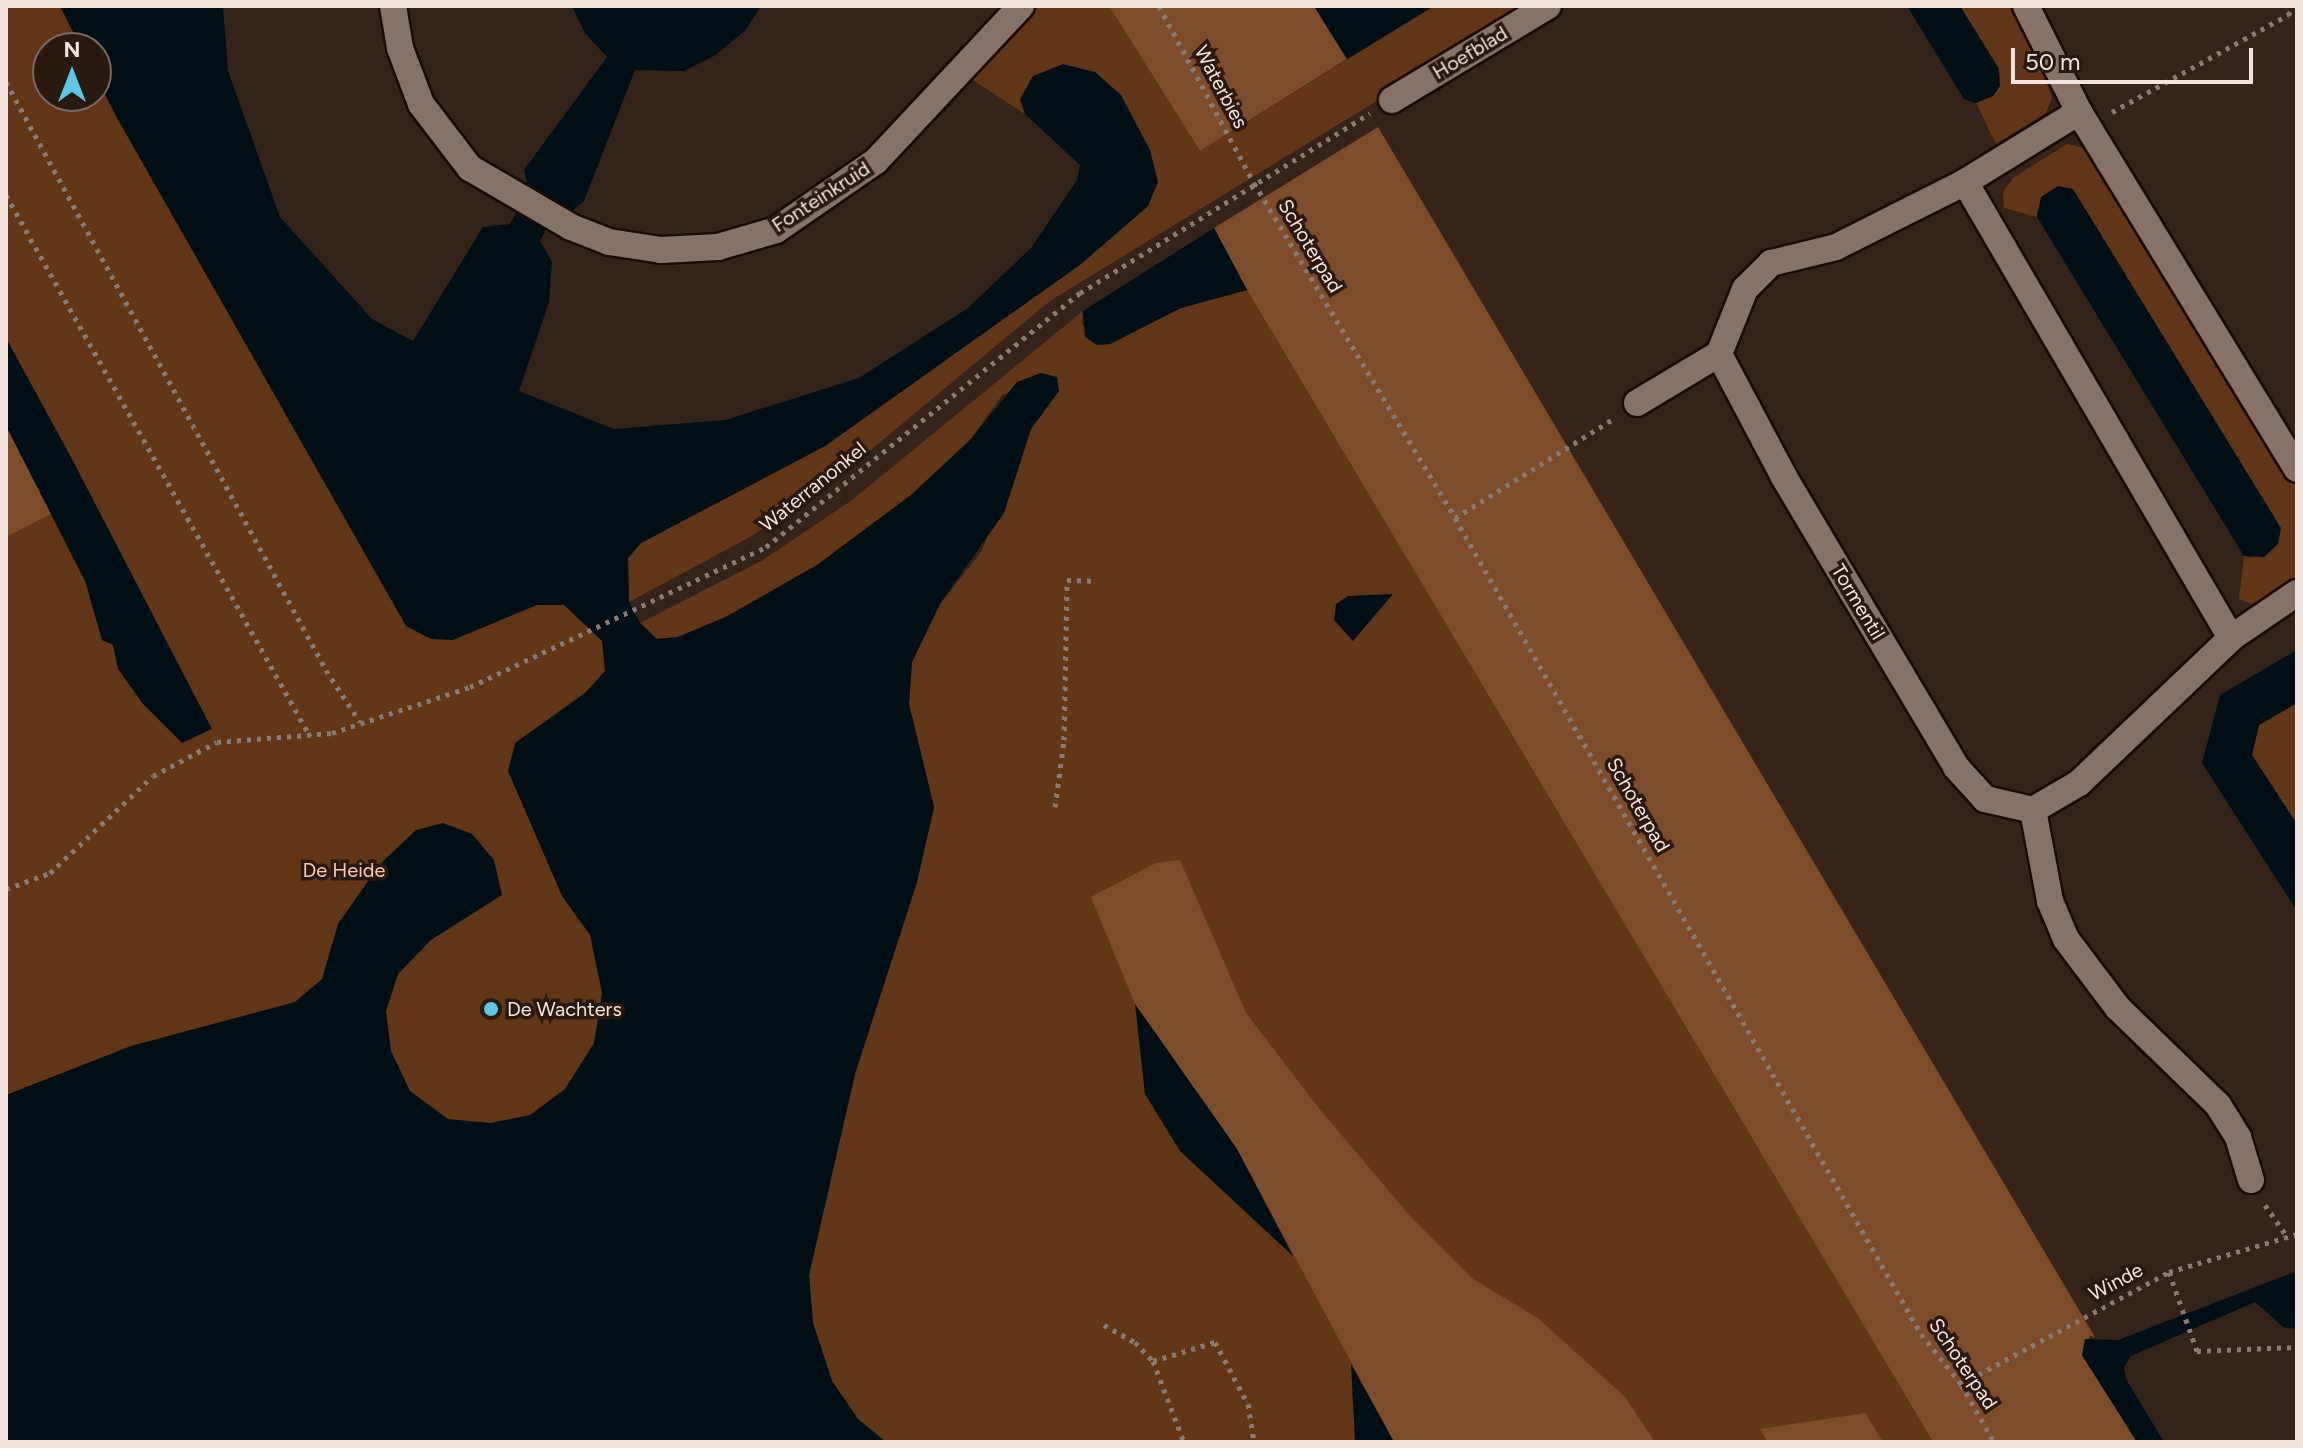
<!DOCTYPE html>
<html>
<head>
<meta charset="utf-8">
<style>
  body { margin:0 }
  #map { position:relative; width:2303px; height:1448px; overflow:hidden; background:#332318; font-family:Figtree,sans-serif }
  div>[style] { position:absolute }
  .green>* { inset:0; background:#623718 }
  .forest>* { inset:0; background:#7d4c2a }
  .water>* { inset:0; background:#000f16 }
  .path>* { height:5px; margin-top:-2.5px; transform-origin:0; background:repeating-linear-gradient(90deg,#897b71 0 4px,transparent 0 10px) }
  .roads { filter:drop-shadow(2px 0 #1a0c03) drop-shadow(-2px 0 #1a0c03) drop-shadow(0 2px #1a0c03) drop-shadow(0 -2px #1a0c03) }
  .street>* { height:26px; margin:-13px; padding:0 13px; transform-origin:13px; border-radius:13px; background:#877366 }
  .dots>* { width:22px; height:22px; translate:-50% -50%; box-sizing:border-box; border:4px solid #29190e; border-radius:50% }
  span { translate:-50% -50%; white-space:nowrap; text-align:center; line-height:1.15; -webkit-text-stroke:7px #29190e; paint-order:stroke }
  .street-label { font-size:20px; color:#f1e5de }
  .park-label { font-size:20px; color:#f9caac }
  .poi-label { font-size:20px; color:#f1e5de }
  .left { translate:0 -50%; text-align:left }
  .frame { position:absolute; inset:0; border:8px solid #f1e5de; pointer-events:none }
  .north { position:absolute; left:32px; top:32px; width:80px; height:80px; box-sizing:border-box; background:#29190e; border:2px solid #796b61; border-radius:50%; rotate:0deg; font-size:22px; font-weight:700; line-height:32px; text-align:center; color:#f1e5de }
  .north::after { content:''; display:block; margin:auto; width:28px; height:36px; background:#5cc7e7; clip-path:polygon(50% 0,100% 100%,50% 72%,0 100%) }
  .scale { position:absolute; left:2011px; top:48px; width:242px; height:36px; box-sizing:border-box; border:4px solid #f1e5de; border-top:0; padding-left:10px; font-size:24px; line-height:28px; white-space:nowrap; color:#f1e5de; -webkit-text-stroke:6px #29190e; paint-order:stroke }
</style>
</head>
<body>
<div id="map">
  <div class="green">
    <i style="clip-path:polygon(evenodd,6px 6px,129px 6px,370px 417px,592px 562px,703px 879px,470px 1442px,6px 1442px,6px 6px,48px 48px,96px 48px,96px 96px,48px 96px,48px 48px)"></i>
    <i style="clip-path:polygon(1035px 6px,1109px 6px,1200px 151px,1434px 6px,1532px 6px,1050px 301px,836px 479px,750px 537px,629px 602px,628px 558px,641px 543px,825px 446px,1081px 264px,1148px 206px,1020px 99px,1025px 114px,968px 77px)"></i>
    <i style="clip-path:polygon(1960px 6px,2015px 6px,2052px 97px,2046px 113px,1996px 144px,1976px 103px,1997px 91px,1999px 69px)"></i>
    <i style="clip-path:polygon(2067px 144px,2093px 150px,2297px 479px,2297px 584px,2268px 604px,2254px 605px,2239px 599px,2244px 556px,2252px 558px,2037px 208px,2037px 217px,2004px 208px,2003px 192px,2013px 178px)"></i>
    <i style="clip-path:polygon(1247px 290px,1933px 1442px,886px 1442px,858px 1419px,832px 1381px,813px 1323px,809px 1275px,855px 1074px,917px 882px,934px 807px,909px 704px,912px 662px,940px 604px,981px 552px,1031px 429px,1059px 391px,1003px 394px,970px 440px,911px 495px,817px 565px,727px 616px,678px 637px,657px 639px,640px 623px,763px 560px,852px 500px,1083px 311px,1082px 324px,1097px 345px,1110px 344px,1181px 308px)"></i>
    <i style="clip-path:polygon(2297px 703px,2297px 827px,2252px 755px,2259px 725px)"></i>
  </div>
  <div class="forest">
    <i style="clip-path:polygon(1109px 6px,1314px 6px,1347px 59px,1200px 151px)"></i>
    <i style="clip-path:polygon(1378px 127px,2095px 1337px,2090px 1336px,2082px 1355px,2137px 1442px,1933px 1442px,1247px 290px,1214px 228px)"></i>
    <i style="clip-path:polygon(6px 426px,53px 513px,6px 537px)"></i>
    <i style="clip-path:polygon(1180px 860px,1246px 1013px,1318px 1107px,1409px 1215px,1473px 1279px,1539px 1319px,1625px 1397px,1655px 1442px,1394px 1442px,1237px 1149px,1135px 1004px,1091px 897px,1156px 863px)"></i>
    <i style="clip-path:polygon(1865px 1413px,1883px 1442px,1768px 1442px,1760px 1429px)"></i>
  </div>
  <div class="water">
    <i style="clip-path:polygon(60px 6px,223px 6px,228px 71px,280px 217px,372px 319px,413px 341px,483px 227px,510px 224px,529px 190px,524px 170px,607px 57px,585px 33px,572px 6px,761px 6px,745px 31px,714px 56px,684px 71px,635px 70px,584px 201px,572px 211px,559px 204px,540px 241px,552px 262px,549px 302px,519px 391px,614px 429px,725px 420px,859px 378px,968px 308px,1031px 248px,1077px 180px,1080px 165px,1025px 114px,1020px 99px,1033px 76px,1063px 64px,1095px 72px,1121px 95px,1150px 150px,1158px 182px,1148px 206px,1081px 264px,825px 446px,641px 543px,628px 558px,629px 602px,640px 623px,657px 639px,678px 637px,728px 616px,817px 565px,911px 495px,970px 440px,1017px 382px,1041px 373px,1057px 377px,1059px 391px,1031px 429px,1004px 513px,940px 604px,912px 662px,909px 704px,934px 807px,917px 882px,855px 1074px,809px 1275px,813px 1323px,832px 1381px,858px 1419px,886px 1442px,6px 1442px,6px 1095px,131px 1046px,295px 1002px,322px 979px,338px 924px,380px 864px,416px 830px,443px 823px,472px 834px,494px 860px,502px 895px,431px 940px,398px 974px,386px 1011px,391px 1051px,410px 1091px,448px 1119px,491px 1123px,530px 1115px,565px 1089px,594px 1043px,602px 993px,590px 935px,562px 896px,508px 771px,515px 743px,585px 693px,605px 671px,602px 641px,564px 605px,537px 605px,453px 640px,431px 639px,406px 626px,117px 118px,96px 77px,96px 48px,81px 48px)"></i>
    <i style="clip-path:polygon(1314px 6px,1434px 6px,1347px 59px)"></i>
    <i style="clip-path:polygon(1907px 6px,1960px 6px,1999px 69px,2000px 86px,1993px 96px,1976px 103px,1964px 99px)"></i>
    <i style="clip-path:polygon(2058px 186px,2073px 189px,2281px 528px,2278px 544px,2264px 557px,2244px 556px,2037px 217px,2041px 197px)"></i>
    <i style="clip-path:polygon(1214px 228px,1247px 290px,1181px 308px,1110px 344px,1097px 345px,1085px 337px,1083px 311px)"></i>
    <i style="clip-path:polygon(6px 338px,72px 459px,212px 729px,182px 743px,143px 704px,118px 669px,113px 645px,102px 640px,85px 581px,6px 426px)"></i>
    <i style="clip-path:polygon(1393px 594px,1353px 641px,1334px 620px,1336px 604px,1348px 596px)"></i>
    <i style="clip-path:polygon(2297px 650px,2297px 703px,2259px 725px,2252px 755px,2297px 824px,2297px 911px,2202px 763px,2220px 695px)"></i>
    <i style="clip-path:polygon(1135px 1004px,1237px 1149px,1293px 1256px,1180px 1151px,1145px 1094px)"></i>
    <i style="clip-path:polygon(2297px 1271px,2297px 1329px,2283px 1327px,2255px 1302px,2131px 1356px,2124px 1367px,2126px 1379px,2164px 1442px,2137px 1442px,2082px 1355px,2085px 1339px,2118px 1340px)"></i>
    <i style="clip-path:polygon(1351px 1364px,1394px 1442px,1355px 1442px)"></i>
  </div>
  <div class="path">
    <i style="left:1159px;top:6px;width:201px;rotate:61.8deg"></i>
    <i style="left:1254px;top:183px;width:391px;rotate:59deg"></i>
    <i style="left:1455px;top:518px;width:940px;rotate:60.27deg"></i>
    <i style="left:1921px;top:1334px;width:64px;rotate:51.3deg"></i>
    <i style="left:1961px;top:1384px;width:67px;rotate:60.4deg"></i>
    <i style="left:6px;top:82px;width:669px;rotate:61.44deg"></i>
    <i style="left:326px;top:670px;width:62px;rotate:56.8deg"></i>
    <i style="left:2112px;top:112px;width:201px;rotate:-28.9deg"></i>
    <i style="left:2288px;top:15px;width:11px;rotate:-56deg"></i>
    <i style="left:6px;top:195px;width:621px;rotate:60.67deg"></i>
    <i style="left:1455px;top:518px;width:190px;rotate:-32.1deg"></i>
    <i style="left:1055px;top:807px;width:68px;rotate:-82.3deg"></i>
    <i style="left:1064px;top:740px;width:160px;rotate:-88.9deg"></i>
    <i style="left:1067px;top:580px;width:24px;rotate:2deg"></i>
    <i style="left:6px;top:889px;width:47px;rotate:-20deg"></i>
    <i style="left:50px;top:873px;width:141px;rotate:-43.3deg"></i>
    <i style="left:153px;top:776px;width:72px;rotate:-28deg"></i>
    <i style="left:217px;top:742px;width:115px;rotate:-4.5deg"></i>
    <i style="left:332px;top:733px;width:145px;rotate:-18.4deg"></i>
    <i style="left:470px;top:687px;width:327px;rotate:-25.3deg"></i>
    <i style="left:766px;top:547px;width:404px;rotate:-39deg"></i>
    <i style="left:1080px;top:293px;width:341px;rotate:-31.8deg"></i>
    <i style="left:2265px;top:1205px;width:39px;rotate:55deg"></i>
    <i style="left:2169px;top:1272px;width:84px;rotate:70.5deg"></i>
    <i style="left:2197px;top:1351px;width:100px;rotate:-2.3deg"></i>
    <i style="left:1104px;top:1325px;width:35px;rotate:29deg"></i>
    <i style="left:1135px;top:1342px;width:26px;rotate:47deg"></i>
    <i style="left:1153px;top:1361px;width:87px;rotate:69.1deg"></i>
    <i style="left:1153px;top:1361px;width:65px;rotate:-17deg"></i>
    <i style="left:1215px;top:1342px;width:70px;rotate:62deg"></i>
    <i style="left:1248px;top:1404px;width:38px;rotate:81deg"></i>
    <i style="left:1961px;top:1384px;width:236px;rotate:-28.3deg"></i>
    <i style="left:2169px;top:1272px;width:134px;rotate:-16.5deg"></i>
  </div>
  <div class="roads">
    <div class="street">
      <i style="left:393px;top:6px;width:43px;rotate:80.5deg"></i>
      <i style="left:400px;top:48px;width:60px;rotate:69.4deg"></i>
      <i style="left:421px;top:104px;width:81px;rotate:52.6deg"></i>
      <i style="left:470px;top:168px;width:117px;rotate:30.3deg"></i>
      <i style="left:571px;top:227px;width:41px;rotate:21.5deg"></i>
      <i style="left:609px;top:242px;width:53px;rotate:8.7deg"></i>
      <i style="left:661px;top:250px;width:57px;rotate:-3deg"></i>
      <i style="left:718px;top:247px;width:60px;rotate:-16.3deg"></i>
      <i style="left:776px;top:230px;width:121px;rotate:-34.6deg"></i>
      <i style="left:876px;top:161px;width:212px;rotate:-46.9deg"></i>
      <i style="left:2026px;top:6px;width:119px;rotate:63.4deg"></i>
      <i style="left:2079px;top:112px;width:418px;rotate:58.6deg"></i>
      <i style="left:1392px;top:100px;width:182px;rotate:-31.1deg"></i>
      <i style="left:1965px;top:182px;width:528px;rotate:59.74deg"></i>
      <i style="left:1719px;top:354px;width:139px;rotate:62.1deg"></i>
      <i style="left:1784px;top:477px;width:337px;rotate:59.3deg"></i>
      <i style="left:1956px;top:767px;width:43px;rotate:47.8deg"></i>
      <i style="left:1985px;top:799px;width:49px;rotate:12.9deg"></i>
      <i style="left:2033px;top:810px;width:93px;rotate:79.4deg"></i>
      <i style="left:2050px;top:901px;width:41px;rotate:67.2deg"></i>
      <i style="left:2066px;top:939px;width:86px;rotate:53deg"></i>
      <i style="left:2118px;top:1008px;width:139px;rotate:44.1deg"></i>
      <i style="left:2218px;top:1105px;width:38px;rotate:58deg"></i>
      <i style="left:2238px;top:1137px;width:45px;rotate:73.2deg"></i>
      <i style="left:1637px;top:403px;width:96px;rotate:-30.9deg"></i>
      <i style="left:1719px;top:354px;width:70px;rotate:-68.2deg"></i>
      <i style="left:1745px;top:289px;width:37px;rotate:-45deg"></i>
      <i style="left:1771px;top:263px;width:67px;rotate:-13.8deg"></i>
      <i style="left:1836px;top:247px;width:144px;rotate:-26.7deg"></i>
      <i style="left:1965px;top:182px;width:134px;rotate:-31.6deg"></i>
      <i style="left:2033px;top:810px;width:53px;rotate:-30.4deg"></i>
      <i style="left:2079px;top:783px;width:210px;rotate:-43.6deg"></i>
      <i style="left:2231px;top:638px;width:80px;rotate:-34.3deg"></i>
    </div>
  </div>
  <div class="dots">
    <i style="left:491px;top:1009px;background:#5cc7e7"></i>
  </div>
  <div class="street-label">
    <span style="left:1470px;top:53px;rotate:-31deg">Hoefblad</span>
    <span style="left:1221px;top:87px;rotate:62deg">Waterbies</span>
    <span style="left:821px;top:197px;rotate:-33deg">Fonteinkruid</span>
    <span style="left:1310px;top:246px;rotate:59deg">Schoterpad</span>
    <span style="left:813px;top:487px;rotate:-39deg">Waterranonkel</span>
    <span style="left:1858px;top:602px;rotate:59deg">Tormentil</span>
    <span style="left:1638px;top:805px;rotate:60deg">Schoterpad</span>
    <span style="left:2116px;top:1282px;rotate:-28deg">Winde</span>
    <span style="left:1963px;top:1364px;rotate:56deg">Schoterpad</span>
  </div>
  <div class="park-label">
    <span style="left:344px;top:870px">De Heide</span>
  </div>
  <div class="poi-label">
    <span class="left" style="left:507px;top:1009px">De Wachters</span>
  </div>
  <div class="frame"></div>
  <div class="north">N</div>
  <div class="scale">50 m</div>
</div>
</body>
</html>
